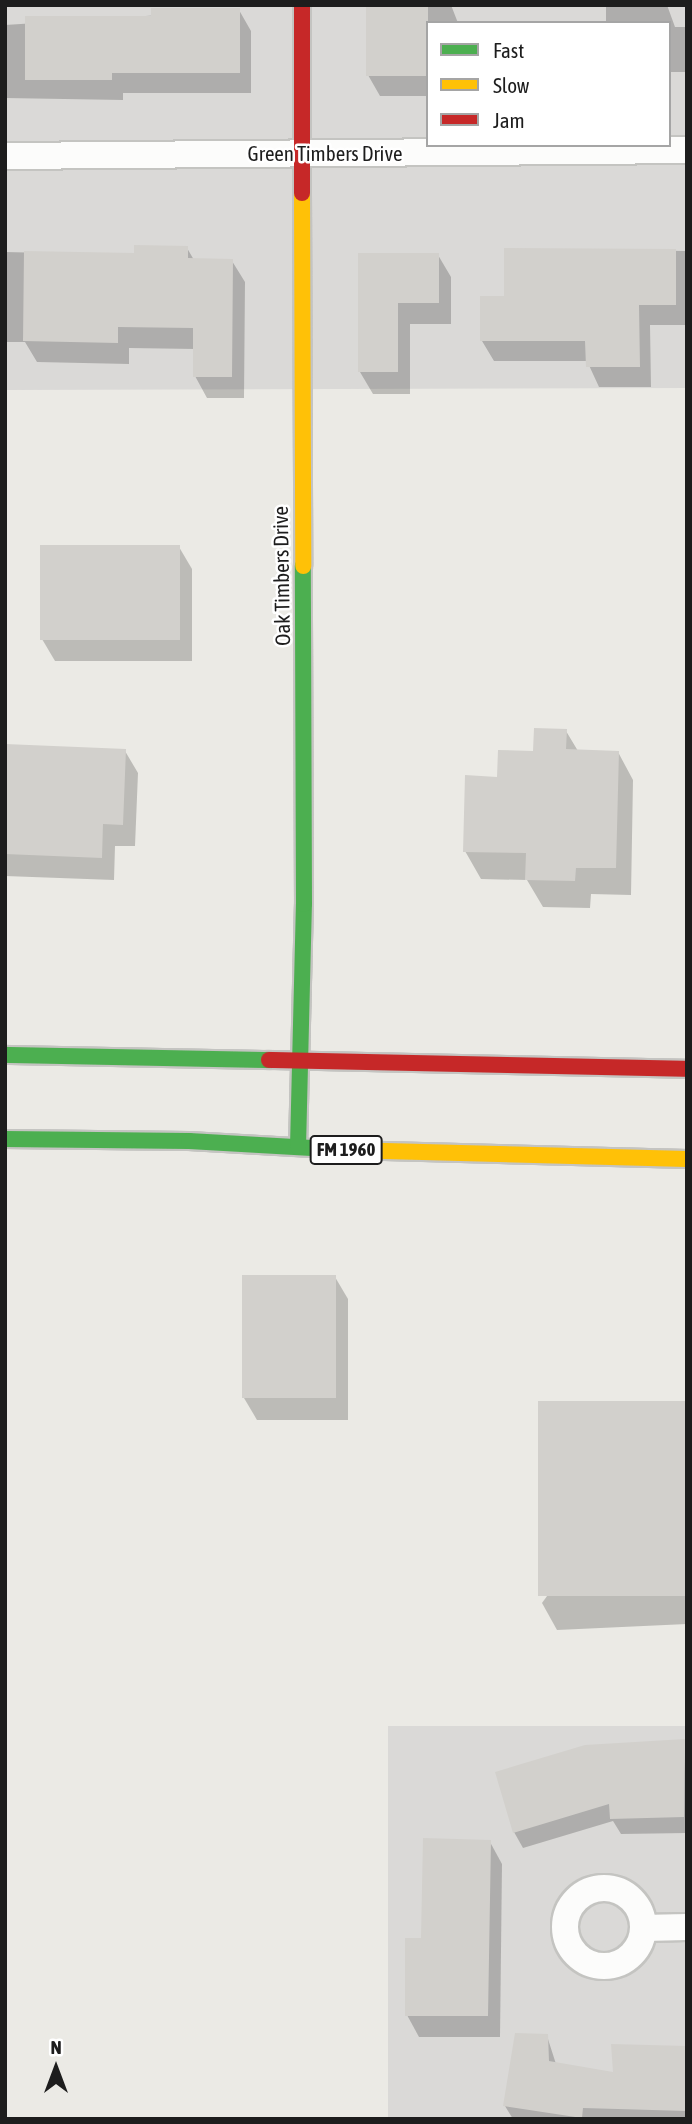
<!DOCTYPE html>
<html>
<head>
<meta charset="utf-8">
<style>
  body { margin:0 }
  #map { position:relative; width:692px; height:2124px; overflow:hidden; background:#ebeae5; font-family:"Asap Condensed",sans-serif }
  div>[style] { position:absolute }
  .residential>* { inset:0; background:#dad9d7; transform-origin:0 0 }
  .shadow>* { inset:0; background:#0003 }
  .building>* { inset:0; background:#d2d0cc; transform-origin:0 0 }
  .roads { filter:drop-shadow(2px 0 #c4c4c1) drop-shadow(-2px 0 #c4c4c1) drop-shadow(0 2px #c4c4c1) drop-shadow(0 -2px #c4c4c1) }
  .street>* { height:26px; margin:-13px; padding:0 13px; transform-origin:13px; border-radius:13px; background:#fcfcfb }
  .street>.ring { margin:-13px; padding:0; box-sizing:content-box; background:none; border:26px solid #fcfcfb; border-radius:50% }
  .fast>* { height:16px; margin:-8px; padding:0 8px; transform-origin:8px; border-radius:8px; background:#4caf50 }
  .slow>* { height:16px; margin:-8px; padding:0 8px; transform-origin:8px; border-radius:8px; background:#ffc107 }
  .jam>* { height:16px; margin:-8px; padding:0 8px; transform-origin:8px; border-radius:8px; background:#c62828 }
  span { translate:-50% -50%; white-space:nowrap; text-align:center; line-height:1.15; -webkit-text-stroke:5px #fff; paint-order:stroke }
  .shield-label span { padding:2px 5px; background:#fff; border:2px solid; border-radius:5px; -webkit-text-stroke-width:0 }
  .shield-label { font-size:19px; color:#1d1d1d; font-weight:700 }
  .street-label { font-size:21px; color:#1d1d1d }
  .frame { position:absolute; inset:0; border:7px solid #1d1d1d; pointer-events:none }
  .legend { position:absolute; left:426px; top:21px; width:245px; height:126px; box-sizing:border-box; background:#fff; border:2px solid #a5a5a5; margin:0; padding:9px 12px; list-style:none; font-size:21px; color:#1d1d1d }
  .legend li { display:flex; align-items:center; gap:14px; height:35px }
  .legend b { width:35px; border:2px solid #a5a5a5 }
  .north { position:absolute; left:21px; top:2033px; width:70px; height:70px; -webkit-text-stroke:5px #fff; paint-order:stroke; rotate:0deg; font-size:19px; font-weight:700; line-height:28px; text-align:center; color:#1d1d1d }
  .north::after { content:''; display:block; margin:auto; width:24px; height:32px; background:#1d1d1d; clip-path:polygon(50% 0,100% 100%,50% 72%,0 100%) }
</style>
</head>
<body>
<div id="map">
  <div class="residential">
    <i style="clip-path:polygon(evenodd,5px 5px,687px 5px,687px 388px,5px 390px,5px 5px,428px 23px,669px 23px,669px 145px,428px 145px,428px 23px)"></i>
    <i style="left:687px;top:1726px;width:393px;height:299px;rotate:90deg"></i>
  </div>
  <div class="shadow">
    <i style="clip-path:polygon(368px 5px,451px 5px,458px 23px,428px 23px,428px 96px,380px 96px,368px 75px)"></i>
    <i style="clip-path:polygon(606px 5px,667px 5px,675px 27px,687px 27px,687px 72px,669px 72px,669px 23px,531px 23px,606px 22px)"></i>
    <i style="clip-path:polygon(239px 10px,251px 31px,251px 93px,123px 93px,123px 100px,5px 98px,5px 25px)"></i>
    <i style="clip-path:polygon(187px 248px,194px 260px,232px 261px,245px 282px,244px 398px,207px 398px,195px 376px,195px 349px,129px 348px,129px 364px,37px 362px,25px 342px,5px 342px,5px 252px,135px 255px)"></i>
    <i style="clip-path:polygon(506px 249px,687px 251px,687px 325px,650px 325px,651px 387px,599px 387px,587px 361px,494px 361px,482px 341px,506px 298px)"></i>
    <i style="clip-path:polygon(360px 255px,438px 255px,451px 277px,451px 324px,410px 324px,410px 394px,373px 394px,360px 372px)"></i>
    <i style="clip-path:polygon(179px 547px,192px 569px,192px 661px,55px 661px,42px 639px)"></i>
    <i style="clip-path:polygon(566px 731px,578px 751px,618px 752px,633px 780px,631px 895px,591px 894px,590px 908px,543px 907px,527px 880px,481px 879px,465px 851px,499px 778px)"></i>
    <i style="clip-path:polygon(5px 746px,125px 751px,138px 773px,135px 846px,115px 846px,114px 880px,5px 876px)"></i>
    <i style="clip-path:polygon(335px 1277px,348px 1299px,348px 1420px,257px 1420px,244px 1398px)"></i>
    <i style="clip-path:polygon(687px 1403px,687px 1624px,557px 1630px,542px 1603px)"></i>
    <i style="clip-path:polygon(684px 1741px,687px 1833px,621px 1834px,613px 1821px,523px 1848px,514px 1832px)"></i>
    <i style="clip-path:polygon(490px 1842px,502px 1864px,500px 2037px,419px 2037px,407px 2015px,422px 1940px)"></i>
    <i style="clip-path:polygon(547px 2036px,556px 2064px,615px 2074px,687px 2048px,687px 2119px,513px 2119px,505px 2106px)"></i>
  </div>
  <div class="building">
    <i style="left:366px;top:5px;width:62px;height:71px"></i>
    <i style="clip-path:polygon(151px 8px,240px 8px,240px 73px,112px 73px,112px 80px,25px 80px,25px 16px,151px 16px)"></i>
    <i style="clip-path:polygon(134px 245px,188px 246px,188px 258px,233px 259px,232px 377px,193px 377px,193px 328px,118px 327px,118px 343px,23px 341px,24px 251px,134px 253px)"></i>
    <i style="clip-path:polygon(504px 248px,676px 249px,676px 305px,639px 305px,640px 367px,586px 367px,585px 341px,480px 341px,480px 296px,504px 296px)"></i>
    <i style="clip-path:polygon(358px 253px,439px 253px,439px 303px,398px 303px,398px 372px,358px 372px)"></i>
    <i style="left:40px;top:545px;width:140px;height:95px"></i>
    <i style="clip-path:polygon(534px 728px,567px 729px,566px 749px,619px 751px,616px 868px,576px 868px,575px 881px,525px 880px,526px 853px,463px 852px,465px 775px,497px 777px,498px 750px,533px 751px)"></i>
    <i style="clip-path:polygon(5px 744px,126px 749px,123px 825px,103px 824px,102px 858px,5px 854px)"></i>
    <i style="left:242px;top:1275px;width:94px;height:123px"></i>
    <i style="left:687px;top:1401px;width:195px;height:149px;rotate:90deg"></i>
    <i style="clip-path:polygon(685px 1739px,684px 1817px,610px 1819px,609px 1804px,513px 1833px,495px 1772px,585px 1745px)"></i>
    <i style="clip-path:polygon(423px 1838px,491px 1840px,488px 2016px,405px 2016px,405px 1938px,421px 1938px)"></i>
    <i style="clip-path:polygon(515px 2033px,548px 2034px,549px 2061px,613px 2072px,611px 2044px,687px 2046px,687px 2111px,583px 2108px,582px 2118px,503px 2106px)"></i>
  </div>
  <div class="roads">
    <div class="street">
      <i style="left:5px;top:156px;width:682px;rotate:-0.5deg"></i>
      <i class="ring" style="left:565px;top:1888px;width:52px;height:52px"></i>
      <i style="left:643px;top:1928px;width:44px;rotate:-1.3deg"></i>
    </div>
    <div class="fast">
      <i style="left:5px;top:1055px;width:264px;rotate:1.1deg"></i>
      <i style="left:5px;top:1139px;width:184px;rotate:0.6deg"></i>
      <i style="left:189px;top:1141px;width:158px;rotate:3.3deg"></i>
      <i style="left:298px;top:1147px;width:243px;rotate:-88.6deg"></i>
      <i style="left:304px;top:904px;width:338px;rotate:-90.2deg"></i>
    </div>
    <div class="slow">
      <i style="left:302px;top:193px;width:373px;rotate:89.8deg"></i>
      <i style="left:347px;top:1150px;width:340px;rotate:1.5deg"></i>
    </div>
    <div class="jam">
      <i style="left:302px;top:5px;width:188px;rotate:90deg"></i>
      <i style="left:269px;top:1060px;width:418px;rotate:1.2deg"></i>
    </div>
  </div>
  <div class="shield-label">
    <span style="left:346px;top:1150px">FM 1960</span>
  </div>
  <div class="street-label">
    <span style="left:325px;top:153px">Green Timbers Drive</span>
    <span style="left:281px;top:576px;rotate:-91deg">Oak Timbers Drive</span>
  </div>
  <div class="frame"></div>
  <ul class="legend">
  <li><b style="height:9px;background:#4caf50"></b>Fast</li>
  <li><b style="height:9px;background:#ffc107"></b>Slow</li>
  <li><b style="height:9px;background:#c62828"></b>Jam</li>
  </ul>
  <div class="north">N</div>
</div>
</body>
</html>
